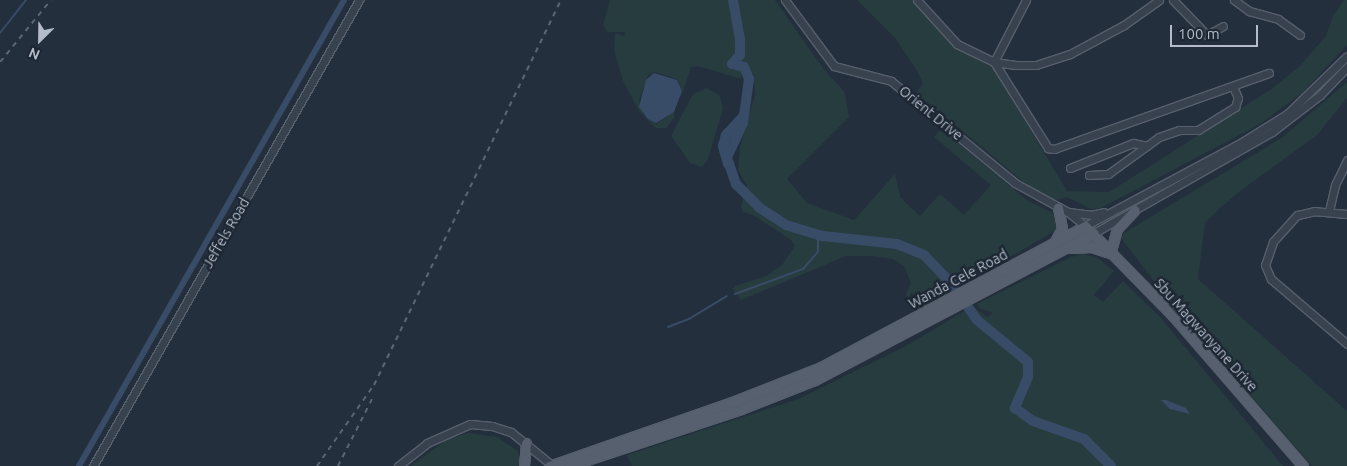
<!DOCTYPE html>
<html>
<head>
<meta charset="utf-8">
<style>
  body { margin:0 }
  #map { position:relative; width:1347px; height:466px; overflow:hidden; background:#242f3e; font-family:Ubuntu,sans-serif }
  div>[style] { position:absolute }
  .green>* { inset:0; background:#263c3f }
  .water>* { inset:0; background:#394c67 }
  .stream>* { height:2px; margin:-1px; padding:0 1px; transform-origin:1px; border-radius:1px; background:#394c67 }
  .canal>* { height:6px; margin:-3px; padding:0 3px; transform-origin:3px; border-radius:3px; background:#394c67 }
  .river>* { height:10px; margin:-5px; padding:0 5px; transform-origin:5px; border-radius:5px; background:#394c67 }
  .roads { filter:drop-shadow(1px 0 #565f6c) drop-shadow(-1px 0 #565f6c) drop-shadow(0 1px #565f6c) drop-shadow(0 -1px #565f6c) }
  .minor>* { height:7px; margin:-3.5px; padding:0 3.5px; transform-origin:3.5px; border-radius:3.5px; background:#38414e }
  .major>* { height:9px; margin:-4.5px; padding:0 4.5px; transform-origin:4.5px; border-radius:4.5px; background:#56606e }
  .rail>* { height:2px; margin-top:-1px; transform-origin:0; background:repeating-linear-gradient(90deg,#5a6575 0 5px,transparent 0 10px) }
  span { translate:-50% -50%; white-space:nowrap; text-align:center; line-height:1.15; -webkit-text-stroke:5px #1d2633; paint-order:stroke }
  .street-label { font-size:14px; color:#b4bcc9 }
  .north { position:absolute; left:15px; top:15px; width:50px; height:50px; -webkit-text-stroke:4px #1d2633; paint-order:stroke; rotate:203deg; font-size:14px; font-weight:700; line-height:20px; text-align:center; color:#b4bcc9 }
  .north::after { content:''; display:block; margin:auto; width:18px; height:22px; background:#b4bcc9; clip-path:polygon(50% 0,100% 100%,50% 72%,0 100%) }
  .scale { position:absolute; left:1170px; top:25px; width:88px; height:22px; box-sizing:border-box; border:2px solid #b4bcc9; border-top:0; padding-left:6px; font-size:15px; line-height:18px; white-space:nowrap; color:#b4bcc9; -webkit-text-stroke:4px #1d2633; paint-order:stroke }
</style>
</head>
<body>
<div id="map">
  <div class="green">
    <i style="clip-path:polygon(610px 0,775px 0,822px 67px,845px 93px,849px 117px,787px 179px,807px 203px,854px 220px,895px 174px,900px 197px,920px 216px,940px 194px,964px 215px,991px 185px,934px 137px,941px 129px,1028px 201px,1053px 213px,1058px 224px,1053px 232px,915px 312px,906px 294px,911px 283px,904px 266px,893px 259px,872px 256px,846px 256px,741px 300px,733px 289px,735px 286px,766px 276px,782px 265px,795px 246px,791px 240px,753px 215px,743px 212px,741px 206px,747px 186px,738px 170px,740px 147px,755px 95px,754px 76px,746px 63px,732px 57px,728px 65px,733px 70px,740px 69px,742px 79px,697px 66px,691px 67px,683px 92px,677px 79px,655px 72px,648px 75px,639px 101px,643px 114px,656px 124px,674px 112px,674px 118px,666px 128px,656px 128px,639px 111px,623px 81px,614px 50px,615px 33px,624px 36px,625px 32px,607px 32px,603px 25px)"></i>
    <i style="clip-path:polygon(857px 0,912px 0,952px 45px,992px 65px,1067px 191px,1109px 192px,1273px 88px,1300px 66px,1326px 36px,1333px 16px,1344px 0,1347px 0,1347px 45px,1302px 93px,1260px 124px,1101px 208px,1091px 209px,1067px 197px,1056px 200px,1030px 187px,916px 93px,923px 84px,918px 72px,895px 38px)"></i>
    <i style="clip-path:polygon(1347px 82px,1347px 98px,1317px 135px,1236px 194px,1205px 222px,1198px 279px,1347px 411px,1347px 466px,1312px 466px,1173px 306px,1121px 238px,1124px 233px,1283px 137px)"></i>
    <i style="clip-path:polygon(707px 88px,720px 96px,723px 109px,708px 159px,702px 167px,690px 163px,671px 136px,693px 94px)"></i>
    <i style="clip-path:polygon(1083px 254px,1096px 257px,1114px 271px,1094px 295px,1103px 302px,1123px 281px,1161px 318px,1283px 466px,632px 466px,627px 455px,798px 399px,904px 347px,973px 306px,987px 317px,991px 315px,992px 312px,980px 309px,977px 304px,1071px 257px)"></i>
    <i style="clip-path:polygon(468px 433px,497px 437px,518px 451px,520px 463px,518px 466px,411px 466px,446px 440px)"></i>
  </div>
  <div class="water">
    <i style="clip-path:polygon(654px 73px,677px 80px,682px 91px,674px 112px,656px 123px,648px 119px,639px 107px,646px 80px)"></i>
    <i style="clip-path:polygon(1166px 400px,1186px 408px,1190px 414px,1170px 409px,1161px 400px)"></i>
  </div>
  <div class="stream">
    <i style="left:0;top:33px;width:42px;rotate:-51.8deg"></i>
    <i style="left:735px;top:294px;width:72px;rotate:-20.2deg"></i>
    <i style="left:803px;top:269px;width:23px;rotate:-49deg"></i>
    <i style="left:818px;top:252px;width:17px;rotate:-90deg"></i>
    <i style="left:668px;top:327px;width:22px;rotate:-21deg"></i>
    <i style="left:689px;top:319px;width:44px;rotate:-31.2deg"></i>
  </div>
  <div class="canal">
    <i style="left:79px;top:466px;width:536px;rotate:-60.37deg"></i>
  </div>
  <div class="river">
    <i style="left:733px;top:0;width:40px;rotate:80deg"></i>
    <i style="left:740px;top:39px;width:16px;rotate:90deg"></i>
    <i style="left:740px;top:55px;width:12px;rotate:132deg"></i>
    <i style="left:732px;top:64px;width:12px;rotate:14deg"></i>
    <i style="left:744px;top:67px;width:13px;rotate:67deg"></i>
    <i style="left:749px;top:79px;width:44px;rotate:97.8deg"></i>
    <i style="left:743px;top:123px;width:38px;rotate:115deg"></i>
    <i style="left:727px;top:158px;width:28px;rotate:71deg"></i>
    <i style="left:736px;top:184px;width:34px;rotate:45deg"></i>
    <i style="left:760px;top:208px;width:31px;rotate:33deg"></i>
    <i style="left:786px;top:225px;width:39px;rotate:17deg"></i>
    <i style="left:823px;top:236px;width:74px;rotate:6.2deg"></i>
    <i style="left:897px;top:244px;width:29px;rotate:22deg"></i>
    <i style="left:924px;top:255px;width:40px;rotate:46deg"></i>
    <i style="left:952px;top:284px;width:44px;rotate:55.2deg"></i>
    <i style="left:977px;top:320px;width:66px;rotate:39.5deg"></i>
    <i style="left:1028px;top:362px;width:15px;rotate:90deg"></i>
    <i style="left:1028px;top:377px;width:34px;rotate:113deg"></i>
    <i style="left:1015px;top:408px;width:22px;rotate:36deg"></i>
    <i style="left:1033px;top:421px;width:54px;rotate:19.4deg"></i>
    <i style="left:1084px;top:439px;width:38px;rotate:45deg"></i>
    <i style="left:728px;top:164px;width:19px;rotate:-106deg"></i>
    <i style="left:723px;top:146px;width:11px;rotate:-75deg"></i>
    <i style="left:726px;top:135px;width:25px;rotate:-47deg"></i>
  </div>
  <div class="roads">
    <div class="minor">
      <i style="left:785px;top:0;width:82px;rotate:53.4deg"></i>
      <i style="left:834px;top:66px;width:59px;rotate:14.7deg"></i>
      <i style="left:891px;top:81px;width:161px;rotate:39.4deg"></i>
      <i style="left:1015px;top:183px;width:60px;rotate:28.7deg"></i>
      <i style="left:1068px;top:212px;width:22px;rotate:39deg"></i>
      <i style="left:1085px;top:226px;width:178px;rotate:-28.1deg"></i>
      <i style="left:1242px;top:142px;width:53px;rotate:-31.9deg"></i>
      <i style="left:1287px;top:114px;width:83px;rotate:-44deg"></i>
      <i style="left:917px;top:0;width:59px;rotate:47.7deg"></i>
      <i style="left:957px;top:44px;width:41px;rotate:25.9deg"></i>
      <i style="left:994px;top:62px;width:22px;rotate:8deg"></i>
      <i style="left:1016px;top:65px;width:20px"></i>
      <i style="left:1036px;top:65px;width:36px;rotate:-18deg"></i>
      <i style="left:1070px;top:54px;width:61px;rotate:-28.2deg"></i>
      <i style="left:1124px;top:25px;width:43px;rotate:-35.5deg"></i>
      <i style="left:1026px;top:0;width:70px;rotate:117.3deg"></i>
      <i style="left:994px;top:62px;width:102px;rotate:57.9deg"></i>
      <i style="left:1048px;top:148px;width:6px;rotate:9deg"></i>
      <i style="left:1054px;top:149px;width:228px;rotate:-19.5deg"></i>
      <i style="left:1173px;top:0;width:49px;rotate:45.8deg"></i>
      <i style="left:1207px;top:35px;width:18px;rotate:-29deg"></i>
      <i style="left:1234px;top:0;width:19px;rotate:36deg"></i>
      <i style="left:1249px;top:11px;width:30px;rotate:15deg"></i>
      <i style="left:1278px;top:19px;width:27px;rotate:36deg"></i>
      <i style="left:1070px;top:168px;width:68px;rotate:-21.6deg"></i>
      <i style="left:1133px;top:143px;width:14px;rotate:12deg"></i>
      <i style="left:1089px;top:175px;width:19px;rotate:-3deg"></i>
      <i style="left:1108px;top:174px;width:63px;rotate:-36deg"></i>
      <i style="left:1159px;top:137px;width:21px;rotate:-19deg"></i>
      <i style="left:1179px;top:130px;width:19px"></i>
      <i style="left:1198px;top:130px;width:44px;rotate:-31.9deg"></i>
      <i style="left:1235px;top:107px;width:9px;rotate:-72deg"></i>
      <i style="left:1238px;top:98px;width:13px;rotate:-113deg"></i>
      <i style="left:1329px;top:211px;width:27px;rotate:-77deg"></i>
      <i style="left:1335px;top:185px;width:28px;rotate:-64deg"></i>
      <i style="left:1068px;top:212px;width:23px;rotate:7deg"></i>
      <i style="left:1091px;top:215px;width:13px;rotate:-13deg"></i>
      <i style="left:1347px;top:214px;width:32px;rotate:-175deg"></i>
      <i style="left:1315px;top:211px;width:18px;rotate:167deg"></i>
      <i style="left:1297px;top:215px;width:36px;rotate:132deg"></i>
      <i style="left:1273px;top:242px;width:24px;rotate:109deg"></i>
      <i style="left:1265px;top:265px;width:15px;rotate:67deg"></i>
      <i style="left:1271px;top:279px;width:100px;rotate:40.5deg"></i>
      <i style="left:1094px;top:233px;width:205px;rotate:-29.6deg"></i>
      <i style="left:1272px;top:132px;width:61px;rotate:-37.6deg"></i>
      <i style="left:1320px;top:95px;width:39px;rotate:-46deg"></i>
      <i style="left:93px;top:466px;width:537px;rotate:-60.28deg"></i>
      <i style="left:398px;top:466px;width:37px;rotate:-38deg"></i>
      <i style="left:427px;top:443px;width:47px;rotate:-23.8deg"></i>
      <i style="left:470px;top:424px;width:22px;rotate:5deg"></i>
      <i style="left:492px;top:426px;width:20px;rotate:18deg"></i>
      <i style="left:511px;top:432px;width:54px;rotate:39deg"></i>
    </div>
    <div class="major">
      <i style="left:1054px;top:243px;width:17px;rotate:-62deg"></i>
      <i style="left:1062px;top:228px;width:21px;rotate:-101deg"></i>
      <i style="left:1071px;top:248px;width:20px;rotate:-3deg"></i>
      <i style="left:1091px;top:247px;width:22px;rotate:18deg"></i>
      <i style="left:1111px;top:251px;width:23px;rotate:-75deg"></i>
      <i style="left:1117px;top:229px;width:26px;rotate:-47deg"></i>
      <i style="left:524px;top:466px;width:23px;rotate:-85deg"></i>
      <i style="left:549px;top:466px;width:199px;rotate:-19.3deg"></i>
      <i style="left:737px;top:400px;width:90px;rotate:-21.4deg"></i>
      <i style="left:821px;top:367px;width:299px;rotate:-28.1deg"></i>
      <i style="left:1085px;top:226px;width:126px;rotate:45.6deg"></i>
      <i style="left:1173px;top:316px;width:198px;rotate:49.1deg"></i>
      <i style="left:569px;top:466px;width:181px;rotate:-18.3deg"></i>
      <i style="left:741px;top:409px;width:79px;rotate:-21.4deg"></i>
      <i style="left:815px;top:380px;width:315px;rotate:-27.8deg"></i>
    </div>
  </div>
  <div class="rail">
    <i style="left:0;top:62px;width:80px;rotate:-50.6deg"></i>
    <i style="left:317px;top:466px;width:99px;rotate:-54.9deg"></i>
    <i style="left:374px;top:385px;width:428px;rotate:-64.1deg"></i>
    <i style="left:338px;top:466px;width:75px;rotate:-63.1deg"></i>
  </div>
  <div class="street-label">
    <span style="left:931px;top:113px;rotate:39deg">Orient Drive</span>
    <span style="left:226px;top:233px;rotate:-60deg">Jeffels Road</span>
    <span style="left:958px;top:279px;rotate:-28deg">Wanda Cele Road</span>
    <span style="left:1206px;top:335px;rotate:48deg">Sbu Magwanyane Drive</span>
  </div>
  <div class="north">N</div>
  <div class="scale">100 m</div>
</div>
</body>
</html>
